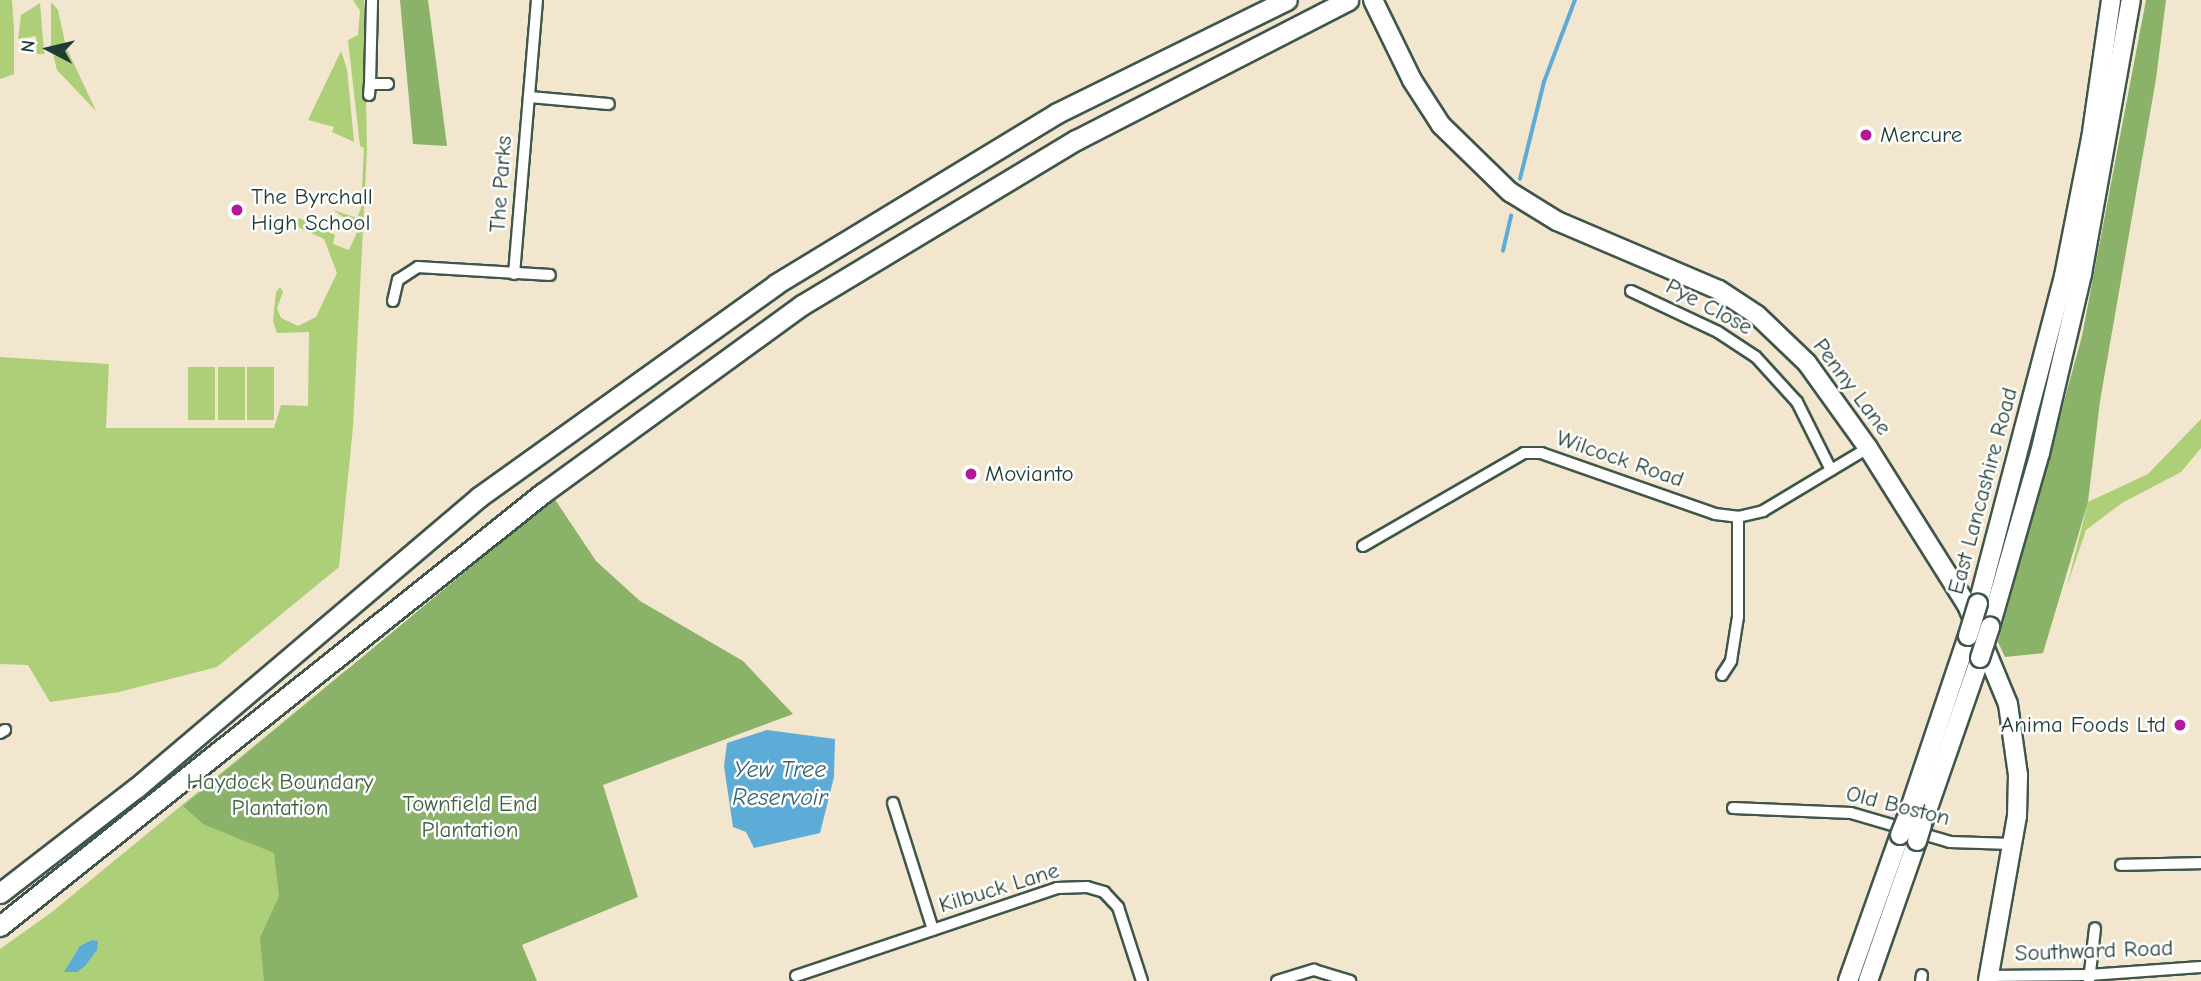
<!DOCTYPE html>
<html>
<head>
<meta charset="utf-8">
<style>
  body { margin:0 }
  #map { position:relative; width:2201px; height:981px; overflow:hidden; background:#f2e6ce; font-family:"Comic Neue",sans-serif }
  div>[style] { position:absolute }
  .green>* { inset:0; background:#adcf78; transform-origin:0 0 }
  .forest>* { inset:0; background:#8ab268 }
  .water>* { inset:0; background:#5dacd7 }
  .stream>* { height:3.5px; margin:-1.75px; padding:0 1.75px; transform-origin:1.75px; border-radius:1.75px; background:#5dacd7 }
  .roads { filter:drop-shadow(2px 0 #3f564b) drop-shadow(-2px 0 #3f564b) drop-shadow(0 2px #3f564b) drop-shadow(0 -2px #3f564b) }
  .minor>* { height:10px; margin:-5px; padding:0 5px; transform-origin:5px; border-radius:5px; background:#fff }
  .primary>* { height:18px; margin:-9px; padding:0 9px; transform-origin:9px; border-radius:9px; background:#fff }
  .trunk>* { height:18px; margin:-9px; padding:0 9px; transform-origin:9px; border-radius:9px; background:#fff }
  .motorway>* { height:19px; margin:-9.5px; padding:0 9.5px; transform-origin:9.5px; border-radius:9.5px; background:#fff }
  .bridges { filter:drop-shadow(2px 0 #3f564b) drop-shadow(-2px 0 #3f564b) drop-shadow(0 2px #3f564b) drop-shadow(0 -2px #3f564b) }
  .trunk-bridge>* { height:18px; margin:-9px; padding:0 9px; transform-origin:9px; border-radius:9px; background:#fff }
  .dots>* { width:19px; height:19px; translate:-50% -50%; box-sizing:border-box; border:4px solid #fff; border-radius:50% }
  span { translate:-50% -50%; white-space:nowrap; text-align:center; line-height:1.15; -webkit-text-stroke:5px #fff; paint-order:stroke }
  .poi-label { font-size:23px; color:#1f3d34 }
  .left { translate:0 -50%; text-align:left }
  .right { translate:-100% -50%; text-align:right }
  .street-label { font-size:23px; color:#1f3d34 }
  .park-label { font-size:23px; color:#426245 }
  .water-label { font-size:24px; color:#35646d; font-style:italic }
  .north { position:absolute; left:14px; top:14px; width:70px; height:70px; -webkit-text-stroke:5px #fff; paint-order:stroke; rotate:277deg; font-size:19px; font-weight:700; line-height:28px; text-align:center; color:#1f3d34 }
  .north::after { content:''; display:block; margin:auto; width:24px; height:32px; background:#1f3d34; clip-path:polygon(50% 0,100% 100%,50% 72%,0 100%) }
</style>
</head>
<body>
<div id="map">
  <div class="green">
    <i style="clip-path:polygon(0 0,12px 0,14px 30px,14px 74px,0 79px)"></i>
    <i style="clip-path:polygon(353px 0,364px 0,367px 149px,353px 427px,339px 567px,217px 667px,119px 692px,50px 702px,28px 665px,0 664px,0 357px,109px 364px,106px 428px,274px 428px,281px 405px,308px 406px,309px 332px,277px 333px,273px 321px,276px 292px,280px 287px,283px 292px,277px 308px,281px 318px,298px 326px,316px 317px,337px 273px,324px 239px,296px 226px,299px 218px,335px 235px,333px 244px,349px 250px,359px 228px,333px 210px,357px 218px,361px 208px,364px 148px,360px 146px,348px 40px,358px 35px,360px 11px)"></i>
    <i style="clip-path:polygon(51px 2px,58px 10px,66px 47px,96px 111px,57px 70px,51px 46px)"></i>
    <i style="clip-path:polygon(40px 3px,44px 52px,45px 54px,37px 54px,36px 36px,18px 39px,21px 15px)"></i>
    <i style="clip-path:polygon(341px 51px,347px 69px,354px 142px,332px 132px,334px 127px,308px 120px)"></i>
    <i style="left:188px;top:367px;width:27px;height:53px"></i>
    <i style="left:218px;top:367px;width:27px;height:53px"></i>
    <i style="left:247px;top:367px;width:27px;height:53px"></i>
    <i style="clip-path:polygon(2201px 419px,2201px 448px,2181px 472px,2122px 503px,2086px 530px,2067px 586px,2088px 502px,2148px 474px)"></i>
    <i style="clip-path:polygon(346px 670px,316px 981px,0 981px,0 949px,52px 912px)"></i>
  </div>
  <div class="forest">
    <i style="clip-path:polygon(400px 0,428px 0,447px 146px,413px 144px)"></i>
    <i style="clip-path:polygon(2146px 0,2166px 0,2156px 79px,2100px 401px,2088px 502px,2043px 653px,2005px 657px,1998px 642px,2082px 336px)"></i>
    <i style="clip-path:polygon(554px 498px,596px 561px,640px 601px,743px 661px,793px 714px,603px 785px,638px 897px,522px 945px,537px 981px,264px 981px,260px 938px,279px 896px,274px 853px,203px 824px,183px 806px)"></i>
  </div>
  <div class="water">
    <i style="clip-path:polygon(767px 730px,835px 739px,834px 777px,820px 833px,754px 848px,746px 832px,733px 827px,724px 766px,727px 743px)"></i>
    <i style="clip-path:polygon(92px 940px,98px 941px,97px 950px,85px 966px,77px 972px,64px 972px,80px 946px)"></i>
  </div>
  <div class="stream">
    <i style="left:1520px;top:179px;width:100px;rotate:-76.1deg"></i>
    <i style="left:1544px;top:82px;width:88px;rotate:-69.3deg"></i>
    <i style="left:1503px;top:251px;width:36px;rotate:-77deg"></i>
  </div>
  <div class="roads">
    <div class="minor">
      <i style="left:370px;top:84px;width:84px;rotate:-88.6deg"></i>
      <i style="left:369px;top:95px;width:11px;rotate:-85deg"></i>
      <i style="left:370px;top:84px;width:18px"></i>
      <i style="left:529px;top:97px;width:80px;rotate:5deg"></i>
      <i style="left:514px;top:274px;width:275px;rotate:-85.2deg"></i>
      <i style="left:1631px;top:291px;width:96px;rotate:25.2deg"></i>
      <i style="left:1718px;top:332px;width:45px;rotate:33.3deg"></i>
      <i style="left:1756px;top:357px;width:61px;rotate:47.7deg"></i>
      <i style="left:1797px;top:402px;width:76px;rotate:63.4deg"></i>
      <i style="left:393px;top:301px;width:22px;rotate:-77deg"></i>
      <i style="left:398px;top:280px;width:24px;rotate:-33deg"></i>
      <i style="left:418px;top:267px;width:132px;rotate:3.5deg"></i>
      <i style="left:1363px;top:546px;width:186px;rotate:-30deg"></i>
      <i style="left:1524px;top:453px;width:17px"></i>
      <i style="left:1541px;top:453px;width:184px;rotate:19.3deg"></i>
      <i style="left:1715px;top:514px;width:23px;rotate:7deg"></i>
      <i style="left:1738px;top:517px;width:26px;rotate:-13deg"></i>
      <i style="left:1763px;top:511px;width:122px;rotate:-31deg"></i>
      <i style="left:1722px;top:675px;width:17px;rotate:-57deg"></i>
      <i style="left:1731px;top:661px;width:45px;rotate:-81deg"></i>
      <i style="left:1738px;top:617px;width:100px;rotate:-90deg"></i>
      <i style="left:0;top:733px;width:6px;rotate:-31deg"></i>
      <i style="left:893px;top:803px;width:133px;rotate:72.5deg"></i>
      <i style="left:1733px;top:808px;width:118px;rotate:2.4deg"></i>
      <i style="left:1851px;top:813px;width:103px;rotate:16.3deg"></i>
      <i style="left:1950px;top:842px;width:62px;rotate:1.8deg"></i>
      <i style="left:2121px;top:865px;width:80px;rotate:-1.4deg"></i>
      <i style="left:796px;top:976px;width:275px;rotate:-18.6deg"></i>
      <i style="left:1057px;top:888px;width:30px;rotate:-2deg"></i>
      <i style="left:1087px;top:887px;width:18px;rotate:16deg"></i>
      <i style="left:1104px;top:892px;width:21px;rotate:47deg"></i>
      <i style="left:1118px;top:907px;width:78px;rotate:72deg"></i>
      <i style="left:1988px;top:976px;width:101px;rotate:-0.6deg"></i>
      <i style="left:2089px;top:975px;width:112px;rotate:-4.1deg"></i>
      <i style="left:1277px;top:981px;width:39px;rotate:-17deg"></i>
      <i style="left:1314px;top:970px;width:38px;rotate:17deg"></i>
      <i style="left:1921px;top:981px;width:6px;rotate:-81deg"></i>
      <i style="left:2089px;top:981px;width:53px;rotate:-83.5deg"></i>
    </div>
    <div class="primary">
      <i style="left:1373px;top:0;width:89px;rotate:64deg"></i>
      <i style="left:1412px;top:80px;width:54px;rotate:57.2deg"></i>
      <i style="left:1441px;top:125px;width:96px;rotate:44.2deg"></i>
      <i style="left:1510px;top:192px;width:55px;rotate:31.7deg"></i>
      <i style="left:1557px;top:221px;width:176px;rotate:23.1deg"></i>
      <i style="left:1719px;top:290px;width:45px;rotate:33.3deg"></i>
      <i style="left:1757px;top:315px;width:69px;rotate:43.8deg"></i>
      <i style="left:1807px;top:363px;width:105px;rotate:54.3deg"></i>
      <i style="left:1868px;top:448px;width:186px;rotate:57.8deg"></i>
      <i style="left:1967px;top:605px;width:107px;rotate:67.5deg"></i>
      <i style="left:2008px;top:704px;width:72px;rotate:82deg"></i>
      <i style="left:2018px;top:775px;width:41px;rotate:91.4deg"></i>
      <i style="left:2017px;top:816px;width:168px;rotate:100deg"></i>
    </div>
    <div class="trunk">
      <i style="left:1978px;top:604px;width:339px;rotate:-75.3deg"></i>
      <i style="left:2064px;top:276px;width:140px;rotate:-78.9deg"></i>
      <i style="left:2091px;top:139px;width:140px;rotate:-81.8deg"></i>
      <i style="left:1990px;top:627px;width:181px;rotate:-74deg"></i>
      <i style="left:2040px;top:453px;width:184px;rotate:-76.8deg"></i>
      <i style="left:2082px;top:274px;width:278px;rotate:-79.9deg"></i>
      <i style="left:1906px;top:820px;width:194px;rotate:-71.4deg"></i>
      <i style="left:1922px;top:825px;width:177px;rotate:-70.8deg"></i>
      <i style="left:1848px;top:981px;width:155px;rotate:-70.4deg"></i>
      <i style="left:1868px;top:981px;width:148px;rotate:-70.7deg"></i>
    </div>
    <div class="motorway">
      <i style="left:0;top:893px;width:172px;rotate:-37.7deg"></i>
      <i style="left:136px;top:788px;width:450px;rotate:-40.3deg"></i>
      <i style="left:479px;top:497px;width:365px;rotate:-35.6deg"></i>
      <i style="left:776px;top:284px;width:329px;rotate:-31.3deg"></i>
      <i style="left:1057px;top:113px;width:256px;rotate:-26.2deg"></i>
      <i style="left:0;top:926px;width:695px;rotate:-38.57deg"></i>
      <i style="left:543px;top:493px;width:320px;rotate:-36deg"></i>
      <i style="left:802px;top:305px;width:320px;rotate:-31.1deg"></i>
      <i style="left:1076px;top:140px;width:306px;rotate:-27.2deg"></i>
    </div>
  </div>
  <div class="bridges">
    <div class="trunk-bridge">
      <i style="left:1968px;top:636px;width:34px;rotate:-73deg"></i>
      <i style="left:1980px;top:658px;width:33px;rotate:-72deg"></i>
      <i style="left:1900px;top:835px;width:16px;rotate:-68deg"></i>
      <i style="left:1917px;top:841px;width:17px;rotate:-73deg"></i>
    </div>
  </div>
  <div class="dots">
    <i style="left:1866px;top:135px;background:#b5179e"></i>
    <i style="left:237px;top:210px;background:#b5179e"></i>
    <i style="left:971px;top:474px;background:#b5179e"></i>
    <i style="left:2180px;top:725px;background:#b5179e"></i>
  </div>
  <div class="poi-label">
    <span class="left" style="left:1880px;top:135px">Mercure</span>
    <span class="left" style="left:251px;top:210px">The Byrchall<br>High School</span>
    <span class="left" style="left:985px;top:474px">Movianto</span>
    <span class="right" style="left:2166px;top:725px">Anima Foods Ltd</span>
  </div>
  <div class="street-label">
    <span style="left:501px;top:184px;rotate:-86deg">The Parks</span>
    <span style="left:1709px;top:307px;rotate:28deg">Pye Close</span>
    <span style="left:1852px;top:387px;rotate:53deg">Penny Lane</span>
    <span style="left:1620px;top:459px;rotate:19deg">Wilcock Road</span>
    <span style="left:1983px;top:491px;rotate:-75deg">East Lancashire Road</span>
    <span style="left:1898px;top:806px;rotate:14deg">Old Boston</span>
    <span style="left:999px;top:888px;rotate:-17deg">Kilbuck Lane</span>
    <span style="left:2094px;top:951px;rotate:-2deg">Southward Road</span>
  </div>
  <div class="park-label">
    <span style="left:280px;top:795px">Haydock Boundary<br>Plantation</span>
    <span style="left:470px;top:817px">Townfield End<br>Plantation</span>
  </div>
  <div class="water-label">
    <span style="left:780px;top:784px">Yew Tree<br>Reservoir</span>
  </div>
  <div class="north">N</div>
</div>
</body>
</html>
